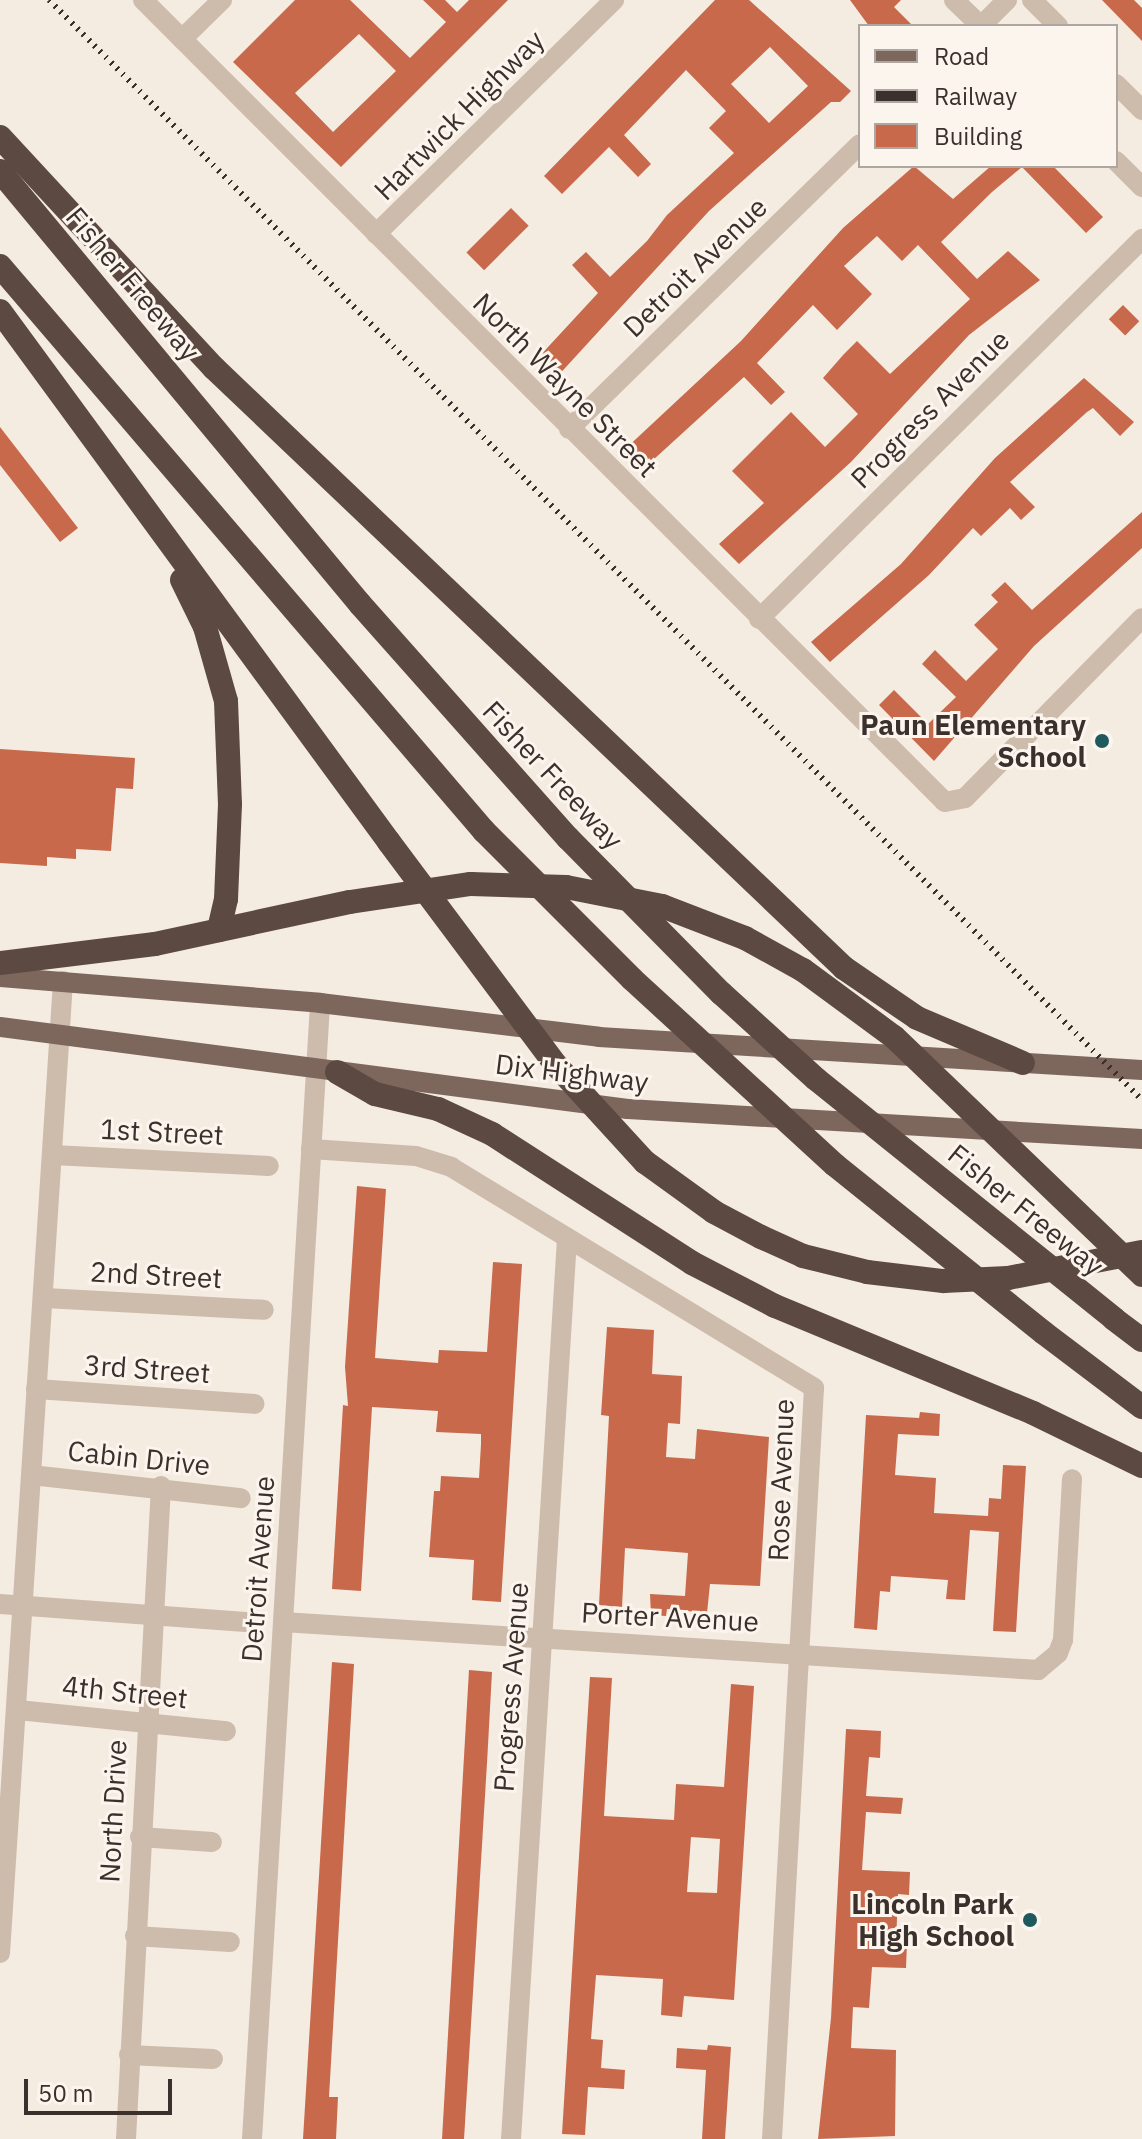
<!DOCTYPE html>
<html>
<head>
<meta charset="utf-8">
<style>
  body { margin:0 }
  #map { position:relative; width:1142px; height:2139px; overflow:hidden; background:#f4ebe1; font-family:"IBM Plex Sans",sans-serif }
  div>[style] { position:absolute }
  .building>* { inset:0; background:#c8694b; transform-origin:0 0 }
  .street>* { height:20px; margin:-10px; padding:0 10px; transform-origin:10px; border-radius:10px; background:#cdbbac }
  .primary>* { height:20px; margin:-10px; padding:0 10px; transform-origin:10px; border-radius:10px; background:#7d675c }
  .highway>* { height:24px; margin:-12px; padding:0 12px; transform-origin:12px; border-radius:12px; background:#5c4a42 }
  .rail>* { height:6px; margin-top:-3px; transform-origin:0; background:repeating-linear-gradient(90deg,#3b302b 0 2px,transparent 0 8px) }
  .highway-bridge>* { height:24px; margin:-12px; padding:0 12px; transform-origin:12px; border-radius:12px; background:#5c4a42 }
  .dots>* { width:22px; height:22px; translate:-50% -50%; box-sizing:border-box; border:4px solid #fbf5ee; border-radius:50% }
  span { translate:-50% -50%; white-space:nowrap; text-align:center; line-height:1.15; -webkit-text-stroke:6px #fbf5ee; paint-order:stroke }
  .street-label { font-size:28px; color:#3b302b }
  .poi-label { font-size:28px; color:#3b302b; font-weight:700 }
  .right { translate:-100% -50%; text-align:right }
  .legend { position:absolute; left:858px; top:24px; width:260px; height:144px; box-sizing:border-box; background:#fbf5ee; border:2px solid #aea6a0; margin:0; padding:10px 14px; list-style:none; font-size:24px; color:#3b302b }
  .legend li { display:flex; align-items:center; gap:16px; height:40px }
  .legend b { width:40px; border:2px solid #aea6a0 }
  .scale { position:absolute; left:24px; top:2079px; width:148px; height:36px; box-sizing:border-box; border:4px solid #3b302b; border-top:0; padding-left:10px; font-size:24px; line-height:28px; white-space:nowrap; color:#3b302b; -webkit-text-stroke:6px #fbf5ee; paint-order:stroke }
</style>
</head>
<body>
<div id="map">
  <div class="building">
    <i style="clip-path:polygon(evenodd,295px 0,350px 0,410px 58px,446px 22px,423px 0,445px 0,457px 12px,469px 0,508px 0,341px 167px,233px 62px,295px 0,359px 34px,396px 71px,333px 132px,295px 93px,359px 34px)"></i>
    <i style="clip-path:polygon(evenodd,715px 0,749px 0,851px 91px,840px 102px,831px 102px,709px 211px,555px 379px,536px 360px,598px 293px,572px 265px,586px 252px,610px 277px,647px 241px,667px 215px,734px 153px,709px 128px,726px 111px,686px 70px,624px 135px,651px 164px,638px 177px,609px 147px,562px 194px,544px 176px,715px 0,770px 47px,808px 86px,769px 123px,731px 84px,770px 47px)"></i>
    <i style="clip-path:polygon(850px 0,901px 0,894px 7px,913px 26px,869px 26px)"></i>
    <i style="clip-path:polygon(1102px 0,1134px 0,1142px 8px,1142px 41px)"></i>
    <i style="clip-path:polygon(914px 166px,953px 199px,991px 166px,1053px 166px,1103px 217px,1086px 233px,1022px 167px,992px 192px,941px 242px,977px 279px,1008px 251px,1040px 280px,969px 335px,851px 462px,739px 564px,719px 544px,764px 503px,732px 471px,791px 412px,825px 447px,858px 414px,823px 378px,844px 354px,857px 341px,890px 374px,970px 299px,918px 245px,902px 261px,877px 236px,844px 266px,872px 294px,837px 330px,813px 305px,757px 363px,785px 392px,771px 405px,744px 377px,641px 471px,622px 452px,741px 341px,843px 228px)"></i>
    <i style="left:511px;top:208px;width:25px;height:63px;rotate:45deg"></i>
    <i style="left:1123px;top:305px;width:23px;height:20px;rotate:45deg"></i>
    <i style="clip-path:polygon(1084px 378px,1134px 422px,1120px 436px,1093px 408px,1087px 412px,1010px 482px,1035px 507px,1021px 520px,1010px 508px,981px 536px,973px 528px,929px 575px,830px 662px,811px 642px,901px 564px,995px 458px)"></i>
    <i style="clip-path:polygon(0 427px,78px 528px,60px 542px,0 465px)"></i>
    <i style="clip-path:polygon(1142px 512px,1142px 548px,1034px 646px,934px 761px,879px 705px,894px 690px,928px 724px,956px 697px,922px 664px,935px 650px,966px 681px,998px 649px,974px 625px,998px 602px,991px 595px,1005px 582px,1032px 610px)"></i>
    <i style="clip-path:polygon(0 749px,135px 758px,133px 789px,116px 788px,111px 851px,76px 849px,76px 859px,47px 857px,47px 866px,0 863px)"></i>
    <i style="clip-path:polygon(357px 1186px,386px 1189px,375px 1358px,438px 1363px,439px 1350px,487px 1352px,493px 1262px,522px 1264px,501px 1602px,472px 1600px,474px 1560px,429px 1557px,434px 1491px,440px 1491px,441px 1476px,479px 1478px,481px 1444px,481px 1434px,436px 1432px,438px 1411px,372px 1407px,361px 1591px,332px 1589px,343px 1405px,348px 1406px,345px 1367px)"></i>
    <i style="clip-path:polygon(607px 1327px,654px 1330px,652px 1374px,682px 1376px,680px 1424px,668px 1423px,666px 1457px,695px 1459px,697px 1429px,769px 1437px,760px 1586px,710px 1584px,707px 1613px,667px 1609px,666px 1616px,651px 1615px,650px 1594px,685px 1596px,688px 1553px,625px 1548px,622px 1607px,599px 1605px,609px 1416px,601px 1415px)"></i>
    <i style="clip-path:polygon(920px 1412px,940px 1414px,939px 1436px,898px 1434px,895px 1475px,936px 1478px,934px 1513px,988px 1516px,989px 1498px,1001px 1499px,1003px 1465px,1026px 1466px,1016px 1632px,993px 1631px,999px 1532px,970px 1530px,965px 1600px,946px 1599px,948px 1580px,891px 1576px,890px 1592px,880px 1591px,877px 1630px,854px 1628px,866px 1415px,919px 1418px)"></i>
    <i style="clip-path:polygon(332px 1662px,354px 1664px,329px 2097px,338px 2097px,336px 2139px,303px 2139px)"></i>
    <i style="clip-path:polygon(469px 1670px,492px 1672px,487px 1763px,464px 2139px,442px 2139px)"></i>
    <i style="clip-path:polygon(evenodd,590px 1677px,612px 1678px,604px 1816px,674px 1820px,676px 1784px,724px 1787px,731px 1684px,754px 1686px,734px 2000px,684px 1996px,682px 2017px,661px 2015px,663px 1979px,596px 1975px,591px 2039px,603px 2040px,601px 2068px,625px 2070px,624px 2089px,588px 2087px,585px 2135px,562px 2134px,590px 1677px,691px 1837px,720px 1839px,717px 1893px,687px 1892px,691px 1837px)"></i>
    <i style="clip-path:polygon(846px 1729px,881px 1731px,880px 1758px,869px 1757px,866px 1796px,903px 1798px,901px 1814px,866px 1812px,862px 1870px,910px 1872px,909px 1895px,898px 1894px,896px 1943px,907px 1943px,906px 1968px,872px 1967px,869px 2008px,853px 2007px,851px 2048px,896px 2050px,895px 2136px,818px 2139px,831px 2018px)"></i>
    <i style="clip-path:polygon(708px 2045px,731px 2047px,725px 2139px,702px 2139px,706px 2070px,676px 2068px,677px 2048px,707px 2050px)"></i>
  </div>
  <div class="street">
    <i style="left:143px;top:0;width:1134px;rotate:45deg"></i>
    <i style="left:945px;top:802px;width:20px;rotate:-11deg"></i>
    <i style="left:965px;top:798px;width:252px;rotate:-45.5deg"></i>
    <i style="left:954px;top:0;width:37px;rotate:44deg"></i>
    <i style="left:981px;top:26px;width:37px;rotate:-45deg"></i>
    <i style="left:1032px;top:0;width:37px;rotate:45deg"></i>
    <i style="left:182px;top:39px;width:56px;rotate:-44.3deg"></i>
    <i style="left:1116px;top:84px;width:37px;rotate:45deg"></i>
    <i style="left:1116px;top:161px;width:37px;rotate:45deg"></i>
    <i style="left:376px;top:234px;width:334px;rotate:-44.5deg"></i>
    <i style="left:569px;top:429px;width:407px;rotate:-44.4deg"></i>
    <i style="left:759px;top:619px;width:540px;rotate:-44.77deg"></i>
    <i style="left:311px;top:1149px;width:105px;rotate:3.8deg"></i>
    <i style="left:416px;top:1156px;width:37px;rotate:17deg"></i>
    <i style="left:451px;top:1167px;width:425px;rotate:31.3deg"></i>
    <i style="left:814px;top:1388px;width:752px;rotate:93.2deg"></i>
    <i style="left:53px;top:1155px;width:216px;rotate:2.9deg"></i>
    <i style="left:45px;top:1298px;width:219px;rotate:3.1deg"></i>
    <i style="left:36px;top:1389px;width:219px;rotate:3.9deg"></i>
    <i style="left:31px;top:1475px;width:211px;rotate:6.3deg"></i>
    <i style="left:0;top:1604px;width:246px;rotate:4.2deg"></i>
    <i style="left:283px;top:1622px;width:757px;rotate:3.64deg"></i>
    <i style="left:1038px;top:1670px;width:26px;rotate:-40deg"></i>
    <i style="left:1058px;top:1653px;width:14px;rotate:-69deg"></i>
    <i style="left:1063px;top:1640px;width:161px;rotate:-86.8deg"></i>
    <i style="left:18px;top:1710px;width:209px;rotate:5.8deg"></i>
    <i style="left:140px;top:1837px;width:72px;rotate:4deg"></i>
    <i style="left:135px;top:1936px;width:95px;rotate:3.6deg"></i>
    <i style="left:0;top:1953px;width:974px;rotate:-86.29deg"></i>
    <i style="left:129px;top:2055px;width:84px;rotate:2.7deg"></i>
    <i style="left:126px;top:2139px;width:654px;rotate:-86.93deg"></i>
    <i style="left:252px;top:2139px;width:1138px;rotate:-86.57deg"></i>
    <i style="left:511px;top:2139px;width:903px;rotate:-86.44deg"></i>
  </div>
  <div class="primary">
    <i style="left:0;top:977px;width:321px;rotate:4.6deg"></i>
    <i style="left:320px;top:1003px;width:281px;rotate:6.9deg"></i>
    <i style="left:599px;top:1037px;width:544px;rotate:3.48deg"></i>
    <i style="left:0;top:1027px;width:633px;rotate:7.44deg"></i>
    <i style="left:628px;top:1109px;width:515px;rotate:3.34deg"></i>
  </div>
  <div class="highway">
    <i style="left:0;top:137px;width:315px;rotate:47.2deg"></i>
    <i style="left:214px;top:368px;width:870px;rotate:43.6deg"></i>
    <i style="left:844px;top:968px;width:88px;rotate:34.4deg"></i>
    <i style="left:917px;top:1018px;width:115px;rotate:23deg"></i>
    <i style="left:0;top:171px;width:563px;rotate:50.26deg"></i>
    <i style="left:360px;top:604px;width:313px;rotate:48.4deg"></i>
    <i style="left:0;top:266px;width:744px;rotate:49.42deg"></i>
    <i style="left:0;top:311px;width:658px;rotate:53.77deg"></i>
    <i style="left:182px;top:580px;width:52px;rotate:63.9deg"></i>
    <i style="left:205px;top:627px;width:77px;rotate:74.2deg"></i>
    <i style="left:226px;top:701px;width:103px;rotate:87.8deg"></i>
    <i style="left:230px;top:804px;width:95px;rotate:92.4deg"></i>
    <i style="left:226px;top:899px;width:32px;rotate:103deg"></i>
    <i style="left:0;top:963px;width:156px;rotate:-7deg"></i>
    <i style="left:155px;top:944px;width:199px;rotate:-12.2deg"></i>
    <i style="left:350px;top:902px;width:122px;rotate:-8.5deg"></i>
    <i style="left:471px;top:884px;width:95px;rotate:1.8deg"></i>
    <i style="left:566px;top:887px;width:98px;rotate:11.2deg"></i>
    <i style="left:662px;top:906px;width:89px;rotate:21.1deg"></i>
    <i style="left:745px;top:938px;width:66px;rotate:28.9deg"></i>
    <i style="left:803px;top:970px;width:113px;rotate:36.4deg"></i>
    <i style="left:337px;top:1072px;width:44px;rotate:30.1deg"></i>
    <i style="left:375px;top:1094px;width:65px;rotate:13.4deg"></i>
    <i style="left:438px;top:1109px;width:60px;rotate:24.8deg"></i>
    <i style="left:492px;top:1134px;width:238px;rotate:32.8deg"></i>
    <i style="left:692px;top:1263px;width:93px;rotate:27.4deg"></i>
    <i style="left:775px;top:1306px;width:279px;rotate:22.5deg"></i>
    <i style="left:1033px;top:1413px;width:121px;rotate:25.9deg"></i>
    <i style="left:645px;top:1162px;width:85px;rotate:35.9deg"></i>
    <i style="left:714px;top:1212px;width:53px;rotate:28deg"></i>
    <i style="left:761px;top:1237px;width:46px;rotate:24.3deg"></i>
    <i style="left:803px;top:1256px;width:66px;rotate:14deg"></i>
    <i style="left:867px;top:1272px;width:77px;rotate:6.8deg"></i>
    <i style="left:943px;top:1281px;width:65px;rotate:-2.6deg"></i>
    <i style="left:1008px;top:1278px;width:136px;rotate:-11deg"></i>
    <i style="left:1114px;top:1319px;width:35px;rotate:37deg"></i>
    <i style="left:1044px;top:1333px;width:123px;rotate:37.1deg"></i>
  </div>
  <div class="rail">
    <i style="left:49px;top:0;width:1551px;rotate:45.18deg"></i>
  </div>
  <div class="highway-bridge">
    <i style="left:484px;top:831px;width:209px;rotate:45deg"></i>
    <i style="left:632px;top:979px;width:275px;rotate:42.5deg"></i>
    <i style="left:835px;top:1165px;width:268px;rotate:38.8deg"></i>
    <i style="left:568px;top:838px;width:218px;rotate:45.4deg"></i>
    <i style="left:721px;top:993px;width:128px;rotate:42.2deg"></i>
    <i style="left:816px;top:1079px;width:383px;rotate:38.8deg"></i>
    <i style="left:389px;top:842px;width:279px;rotate:53.2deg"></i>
    <i style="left:556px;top:1065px;width:132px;rotate:47.5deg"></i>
    <i style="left:894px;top:1037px;width:344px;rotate:43.8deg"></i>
  </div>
  <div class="dots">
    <i style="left:1102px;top:741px;background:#1f5a5e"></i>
    <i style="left:1030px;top:1920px;background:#1f5a5e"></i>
  </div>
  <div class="street-label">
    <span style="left:459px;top:115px;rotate:-45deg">Hartwick Highway</span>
    <span style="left:695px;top:267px;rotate:-44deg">Detroit Avenue</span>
    <span style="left:133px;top:284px;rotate:50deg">Fisher Freeway</span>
    <span style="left:565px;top:385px;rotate:45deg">North Wayne Street</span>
    <span style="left:930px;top:409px;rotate:-45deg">Progress Avenue</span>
    <span style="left:553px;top:775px;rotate:47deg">Fisher Freeway</span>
    <span style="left:572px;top:1073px;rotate:7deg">Dix Highway</span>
    <span style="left:162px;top:1132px;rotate:3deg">1st Street</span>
    <span style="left:1026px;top:1210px;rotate:39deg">Fisher Freeway</span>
    <span style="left:156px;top:1275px;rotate:3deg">2nd Street</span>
    <span style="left:147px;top:1369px;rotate:4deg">3rd Street</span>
    <span style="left:139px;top:1458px;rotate:6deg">Cabin Drive</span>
    <span style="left:781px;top:1480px;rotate:-88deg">Rose Avenue</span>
    <span style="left:258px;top:1569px;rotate:-86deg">Detroit Avenue</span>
    <span style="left:670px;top:1617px;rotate:3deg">Porter Avenue</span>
    <span style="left:511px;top:1687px;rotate:-86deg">Progress Avenue</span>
    <span style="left:125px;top:1692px;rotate:6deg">4th Street</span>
    <span style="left:113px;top:1811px;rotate:-87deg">North Drive</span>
  </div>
  <div class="poi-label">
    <span class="right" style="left:1086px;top:741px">Paun Elementary<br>School</span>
    <span class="right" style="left:1014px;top:1920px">Lincoln Park<br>High School</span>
  </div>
  <ul class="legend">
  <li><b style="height:10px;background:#7d675c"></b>Road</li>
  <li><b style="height:10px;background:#3b302b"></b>Railway</li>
  <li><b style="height:22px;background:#c8694b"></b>Building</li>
  </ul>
  <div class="scale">50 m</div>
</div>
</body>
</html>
